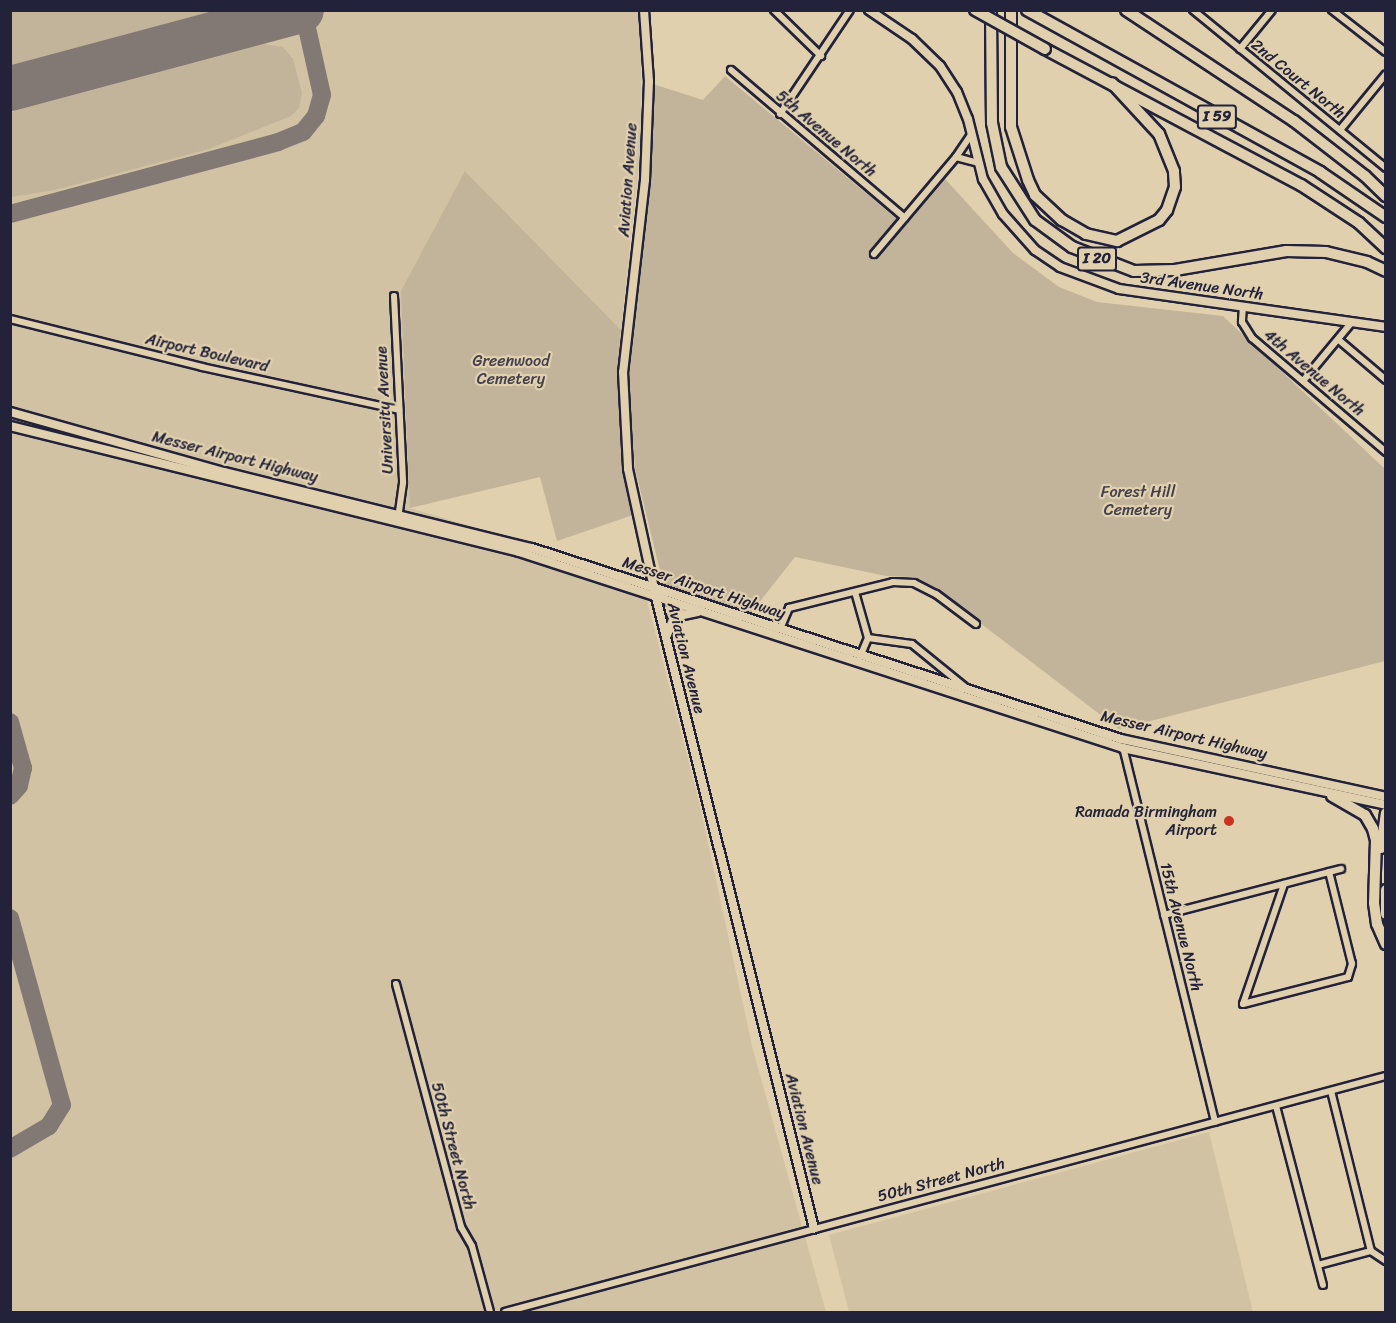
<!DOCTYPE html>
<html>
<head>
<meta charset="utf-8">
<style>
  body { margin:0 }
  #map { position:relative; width:1396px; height:1323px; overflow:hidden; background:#e1d0ad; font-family:Sriracha,sans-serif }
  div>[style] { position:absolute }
  .built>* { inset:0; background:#d2c2a4 }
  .green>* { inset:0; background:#c2b49a }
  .taxiway>* { height:18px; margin:-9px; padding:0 9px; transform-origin:9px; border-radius:9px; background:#827974 }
  .runway>* { height:45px; margin:-22.5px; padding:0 22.5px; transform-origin:22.5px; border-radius:22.5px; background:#827974 }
  .roads { filter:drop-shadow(2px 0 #22223b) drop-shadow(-2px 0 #22223b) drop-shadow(0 2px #22223b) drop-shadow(0 -2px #22223b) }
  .street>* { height:6px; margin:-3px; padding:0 3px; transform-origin:3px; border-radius:3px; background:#e1d0ad }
  .secondary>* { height:8px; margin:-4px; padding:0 4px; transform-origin:4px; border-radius:4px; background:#e1d0ad }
  .highway>* { height:10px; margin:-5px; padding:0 5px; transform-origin:5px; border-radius:5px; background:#e1d0ad }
  .bridges { filter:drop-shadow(2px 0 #22223b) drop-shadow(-2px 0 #22223b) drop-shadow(0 2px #22223b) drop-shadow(0 -2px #22223b) }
  .highway-bridge>* { height:10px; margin:-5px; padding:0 5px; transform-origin:5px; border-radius:5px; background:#e1d0ad }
  .dots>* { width:16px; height:16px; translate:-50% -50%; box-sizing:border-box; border:3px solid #e1d0ad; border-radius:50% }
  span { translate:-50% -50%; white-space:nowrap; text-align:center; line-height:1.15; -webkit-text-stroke:4.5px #e1d0ad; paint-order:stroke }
  .shield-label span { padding:2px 4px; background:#e1d0ad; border:2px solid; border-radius:4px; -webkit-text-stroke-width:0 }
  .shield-label { font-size:15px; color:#22223b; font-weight:700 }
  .street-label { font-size:16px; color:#22223b }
  .park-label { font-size:16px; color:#423f4e }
  .poi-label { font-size:16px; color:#22223b }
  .right { translate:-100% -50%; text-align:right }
  .frame { position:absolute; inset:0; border:12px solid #22223b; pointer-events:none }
</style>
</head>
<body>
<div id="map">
  <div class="built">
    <i style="clip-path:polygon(10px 11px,641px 11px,641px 144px,621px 330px,465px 171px,410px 508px,641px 577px,699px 802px,753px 1050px,826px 1312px,11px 1312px)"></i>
    <i style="clip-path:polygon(1209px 1132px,1253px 1312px,849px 1312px,829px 1235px)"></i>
  </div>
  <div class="green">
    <i style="clip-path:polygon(11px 10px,213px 10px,213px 11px,11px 65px)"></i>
    <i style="clip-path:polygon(264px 44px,283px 47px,293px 59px,302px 93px,299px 108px,291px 116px,209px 149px,55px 190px,11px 197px,11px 112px)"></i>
    <i style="clip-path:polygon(725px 76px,903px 224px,945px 179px,1013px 253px,1059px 287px,1097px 302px,1223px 316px,1385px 469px,1385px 661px,1119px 729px,933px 587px,913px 577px,886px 576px,795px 557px,750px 614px,670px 591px,663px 583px,635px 468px,628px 372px,649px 179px,653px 84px,703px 100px)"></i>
    <i style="clip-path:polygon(465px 171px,621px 330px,617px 368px,621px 445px,633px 515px,557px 541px,540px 477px,410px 508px,401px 291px)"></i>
  </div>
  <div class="taxiway">
    <i style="left:10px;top:214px;width:278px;rotate:-15deg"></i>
    <i style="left:278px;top:142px;width:27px;rotate:-22deg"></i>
    <i style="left:303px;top:132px;width:21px;rotate:-51deg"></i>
    <i style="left:316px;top:116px;width:22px;rotate:-74deg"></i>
    <i style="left:322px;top:95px;width:87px;rotate:-102.6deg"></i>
    <i style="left:10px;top:722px;width:48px;rotate:74.2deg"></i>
    <i style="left:23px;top:768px;width:18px;rotate:103deg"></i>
    <i style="left:19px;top:786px;width:13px;rotate:132deg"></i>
    <i style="left:10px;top:918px;width:194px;rotate:74.5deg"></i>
    <i style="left:62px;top:1105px;width:25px;rotate:122deg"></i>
    <i style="left:49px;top:1126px;width:45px;rotate:149.5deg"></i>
  </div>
  <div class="runway">
    <i style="left:10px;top:88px;width:301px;rotate:-15deg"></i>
  </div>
  <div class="roads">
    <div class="street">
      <i style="left:774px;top:10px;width:66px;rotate:44.4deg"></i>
      <i style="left:1193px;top:10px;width:249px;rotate:39.3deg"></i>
      <i style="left:1332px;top:10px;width:68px;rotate:37.9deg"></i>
      <i style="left:1240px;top:49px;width:50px;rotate:-50.6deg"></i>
      <i style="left:731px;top:70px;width:228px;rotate:40.4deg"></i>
      <i style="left:780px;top:114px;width:125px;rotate:-56.1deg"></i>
      <i style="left:1340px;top:130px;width:72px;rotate:-50.6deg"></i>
      <i style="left:956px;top:157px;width:27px;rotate:-56deg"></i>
      <i style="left:874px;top:254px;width:127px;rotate:-49.8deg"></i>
      <i style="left:956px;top:157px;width:23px;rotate:15deg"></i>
      <i style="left:394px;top:296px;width:187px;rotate:87.2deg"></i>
      <i style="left:403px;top:483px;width:36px;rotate:98deg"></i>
      <i style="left:1243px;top:306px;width:16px;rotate:94deg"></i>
      <i style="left:1242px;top:322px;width:19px;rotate:58deg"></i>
      <i style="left:1252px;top:338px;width:176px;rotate:40.4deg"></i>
      <i style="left:10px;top:319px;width:198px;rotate:14deg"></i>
      <i style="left:202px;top:367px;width:202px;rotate:12.3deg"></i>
      <i style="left:1340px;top:341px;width:60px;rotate:40.3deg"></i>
      <i style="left:1303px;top:381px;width:77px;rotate:-50.3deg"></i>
      <i style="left:855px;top:592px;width:48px;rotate:74.2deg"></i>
      <i style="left:868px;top:638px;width:21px;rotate:113deg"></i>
      <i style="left:780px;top:629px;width:23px;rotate:-67deg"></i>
      <i style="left:789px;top:608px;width:107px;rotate:-14deg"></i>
      <i style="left:893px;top:582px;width:21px;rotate:3deg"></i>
      <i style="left:914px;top:583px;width:25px;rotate:27deg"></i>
      <i style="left:936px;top:594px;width:50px;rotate:36.9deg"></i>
      <i style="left:868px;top:638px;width:44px;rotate:7.8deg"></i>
      <i style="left:912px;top:644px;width:68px;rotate:39.1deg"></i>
      <i style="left:1123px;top:747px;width:386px;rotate:76.2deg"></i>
      <i style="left:1164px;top:915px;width:183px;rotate:-14.6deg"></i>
      <i style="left:396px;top:984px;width:252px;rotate:75deg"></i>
      <i style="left:461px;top:1227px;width:22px;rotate:60deg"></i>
      <i style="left:472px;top:1246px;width:68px;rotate:74.7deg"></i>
      <i style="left:1243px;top:1004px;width:108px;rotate:-14.4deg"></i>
      <i style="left:1348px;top:977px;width:14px;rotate:-73deg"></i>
      <i style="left:1352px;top:964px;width:95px;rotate:-104deg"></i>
      <i style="left:1243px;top:1004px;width:127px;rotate:-71.1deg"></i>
      <i style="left:1331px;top:1091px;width:165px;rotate:76deg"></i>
      <i style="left:1371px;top:1251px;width:18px;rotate:34deg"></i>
      <i style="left:1276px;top:1106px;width:185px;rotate:75.3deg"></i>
      <i style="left:1318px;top:1265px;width:55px;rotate:-14.8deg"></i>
      <i style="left:505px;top:1312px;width:912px;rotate:-15deg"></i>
    </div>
    <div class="secondary">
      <i style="left:644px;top:10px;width:71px;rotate:86deg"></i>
      <i style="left:649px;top:81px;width:99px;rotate:92.3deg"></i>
      <i style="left:645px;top:180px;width:193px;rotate:96.5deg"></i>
      <i style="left:623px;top:372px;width:97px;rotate:87deg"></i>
      <i style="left:628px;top:469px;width:131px;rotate:77.7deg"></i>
      <i style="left:656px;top:597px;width:651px;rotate:75.96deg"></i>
      <i style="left:869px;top:10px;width:52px;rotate:34deg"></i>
      <i style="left:912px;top:39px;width:39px;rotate:44deg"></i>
      <i style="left:940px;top:66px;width:31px;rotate:57deg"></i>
      <i style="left:957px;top:92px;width:29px;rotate:68deg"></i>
      <i style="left:968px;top:119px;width:62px;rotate:76deg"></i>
      <i style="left:983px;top:179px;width:40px;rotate:60.3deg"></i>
      <i style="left:1003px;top:214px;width:48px;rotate:48.4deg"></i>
      <i style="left:1035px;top:250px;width:30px;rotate:34deg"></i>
      <i style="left:1060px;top:267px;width:63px;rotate:20.4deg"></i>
      <i style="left:1119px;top:289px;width:270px;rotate:8.1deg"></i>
      <i style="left:10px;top:412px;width:222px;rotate:15.7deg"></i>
      <i style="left:224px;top:472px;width:317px;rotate:13.9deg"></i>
      <i style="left:532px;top:548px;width:619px;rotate:17.97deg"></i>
      <i style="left:1121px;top:739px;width:271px;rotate:12.3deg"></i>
      <i style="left:10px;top:426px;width:524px;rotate:13.9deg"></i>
      <i style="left:519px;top:552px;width:635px;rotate:17.98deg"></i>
      <i style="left:1123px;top:748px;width:269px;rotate:12.2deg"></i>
      <i style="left:667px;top:635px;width:19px;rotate:-69deg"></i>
      <i style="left:674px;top:617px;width:24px;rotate:-12deg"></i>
    </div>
    <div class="highway">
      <i style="left:991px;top:10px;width:113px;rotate:89.5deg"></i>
      <i style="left:992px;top:123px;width:45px;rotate:78.4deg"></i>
      <i style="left:1001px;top:167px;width:63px;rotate:57.3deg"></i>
      <i style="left:1035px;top:220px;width:46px;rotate:36.1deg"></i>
      <i style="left:1072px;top:247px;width:66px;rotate:21.2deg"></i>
      <i style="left:1134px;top:271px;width:41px;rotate:-1.4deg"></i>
      <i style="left:1175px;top:270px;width:113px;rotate:-9.7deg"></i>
      <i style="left:1286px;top:251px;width:40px;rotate:1.4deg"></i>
      <i style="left:1326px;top:252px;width:42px;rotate:13.7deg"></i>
      <i style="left:1367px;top:262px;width:21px;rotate:25deg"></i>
      <i style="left:1011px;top:10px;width:117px;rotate:90deg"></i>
      <i style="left:1011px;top:127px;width:56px;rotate:72.2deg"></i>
      <i style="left:1028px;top:180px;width:17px;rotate:65deg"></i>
      <i style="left:1035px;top:195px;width:37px;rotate:43deg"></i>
      <i style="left:1062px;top:220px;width:28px;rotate:30deg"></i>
      <i style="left:1086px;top:234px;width:32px;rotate:13deg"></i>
      <i style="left:1117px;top:241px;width:47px;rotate:-26.6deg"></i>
      <i style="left:1159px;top:220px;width:13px;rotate:-51deg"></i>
      <i style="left:1167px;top:210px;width:24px;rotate:-71deg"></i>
      <i style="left:1175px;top:187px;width:16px;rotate:-94deg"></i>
      <i style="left:1174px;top:171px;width:40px;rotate:-112deg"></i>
      <i style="left:1159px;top:134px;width:69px;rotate:-132.7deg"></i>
      <i style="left:1027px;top:10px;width:335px;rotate:28.9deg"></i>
      <i style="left:1320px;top:172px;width:80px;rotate:34.3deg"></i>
      <i style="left:1126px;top:10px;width:201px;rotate:33.5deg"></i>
      <i style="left:1294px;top:121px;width:90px;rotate:37.8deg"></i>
      <i style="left:1365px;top:176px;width:29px;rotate:44deg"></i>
      <i style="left:1045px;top:49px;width:290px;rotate:28deg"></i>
      <i style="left:1301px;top:185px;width:69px;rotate:33.2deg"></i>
      <i style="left:1359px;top:223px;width:37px;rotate:43deg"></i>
      <i style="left:1332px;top:796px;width:38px;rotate:30deg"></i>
      <i style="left:1365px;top:815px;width:16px;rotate:60deg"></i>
      <i style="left:1373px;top:829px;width:11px;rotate:75deg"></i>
      <i style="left:1376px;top:840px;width:63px;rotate:91.8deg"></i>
      <i style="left:1374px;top:903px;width:21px;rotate:82deg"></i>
      <i style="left:1377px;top:924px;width:22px;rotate:66deg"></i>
      <i style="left:1381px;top:848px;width:35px;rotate:-82deg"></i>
      <i style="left:1386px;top:890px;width:24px;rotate:90deg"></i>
    </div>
  </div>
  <div class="bridges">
    <div class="highway-bridge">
      <i style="left:975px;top:10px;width:80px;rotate:29.1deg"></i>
    </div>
  </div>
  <div class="dots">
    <i style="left:1229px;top:821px;background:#c8321e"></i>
  </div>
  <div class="shield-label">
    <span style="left:1217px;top:117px">I 59</span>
    <span style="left:1097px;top:259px">I 20</span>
  </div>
  <div class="street-label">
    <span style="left:1298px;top:79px;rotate:39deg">2nd Court North</span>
    <span style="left:826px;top:134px;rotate:40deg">5th Avenue North</span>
    <span style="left:628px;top:180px;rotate:-86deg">Aviation Avenue</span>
    <span style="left:1202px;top:286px;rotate:8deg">3rd Avenue North</span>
    <span style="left:207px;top:353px;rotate:13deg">Airport Boulevard</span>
    <span style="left:1314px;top:373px;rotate:40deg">4th Avenue North</span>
    <span style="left:385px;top:410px;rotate:-93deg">University Avenue</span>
    <span style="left:235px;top:457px;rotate:14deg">Messer Airport Highway</span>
    <span style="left:704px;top:588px;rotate:18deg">Messer Airport Highway</span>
    <span style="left:686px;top:658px;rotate:76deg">Aviation Avenue</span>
    <span style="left:1184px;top:735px;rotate:13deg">Messer Airport Highway</span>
    <span style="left:1181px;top:927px;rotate:76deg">15th Avenue North</span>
    <span style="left:804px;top:1129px;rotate:76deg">Aviation Avenue</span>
    <span style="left:453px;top:1146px;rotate:75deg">50th Street North</span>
    <span style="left:941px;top:1180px;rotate:-15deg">50th Street North</span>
  </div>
  <div class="park-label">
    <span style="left:511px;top:370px">Greenwood<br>Cemetery</span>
    <span style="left:1138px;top:501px">Forest Hill<br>Cemetery</span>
  </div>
  <div class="poi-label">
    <span class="right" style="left:1217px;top:821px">Ramada Birmingham<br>Airport</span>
  </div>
  <div class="frame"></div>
</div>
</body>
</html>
